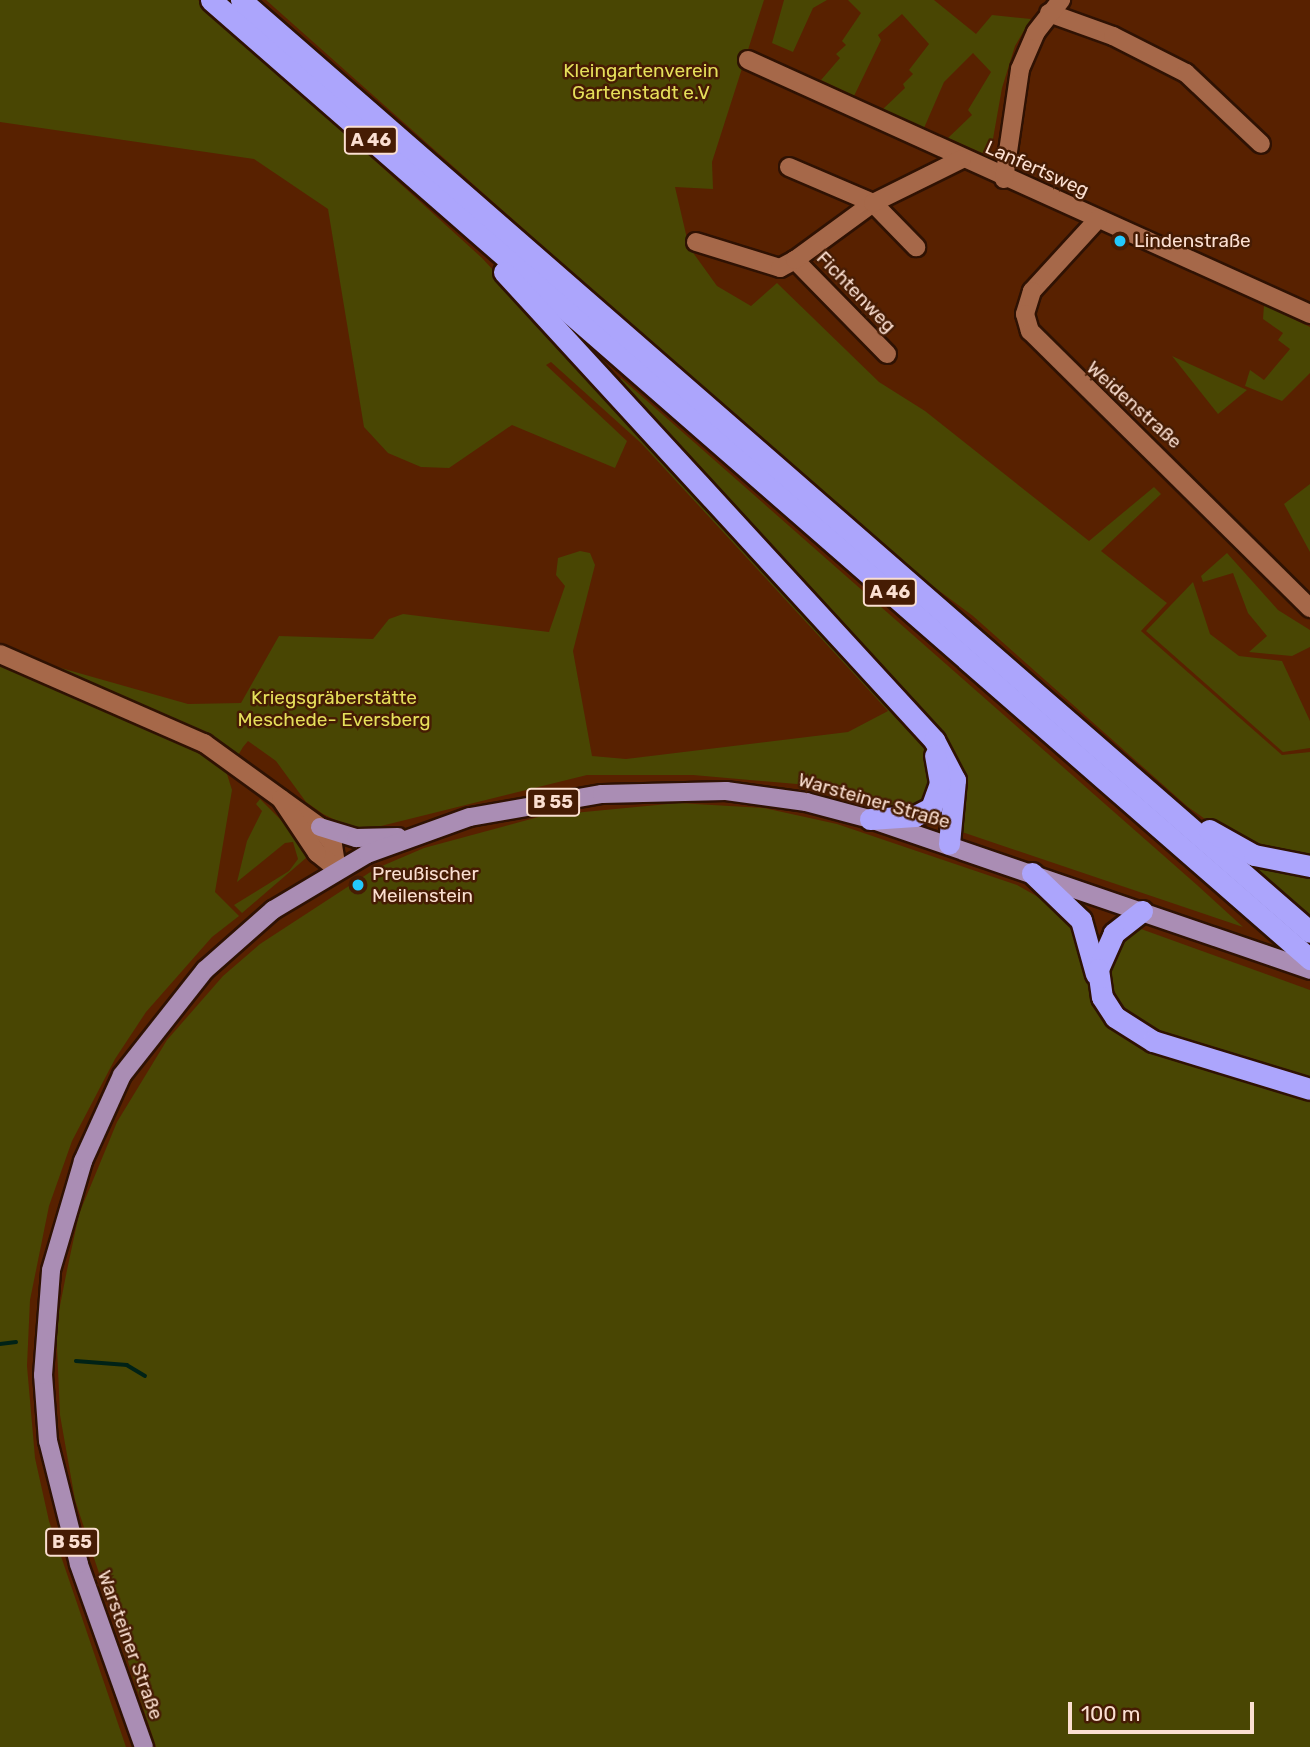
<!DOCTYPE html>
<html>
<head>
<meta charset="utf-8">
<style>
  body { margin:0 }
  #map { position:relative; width:1310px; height:1747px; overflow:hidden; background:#582100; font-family:Rubik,sans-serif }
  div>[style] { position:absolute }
  .green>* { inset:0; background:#494603 }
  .stream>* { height:3.5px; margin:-1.75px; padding:0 1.75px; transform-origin:1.75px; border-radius:1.75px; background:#002216 }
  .roads { filter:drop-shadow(2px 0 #2f1203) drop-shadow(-2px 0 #2f1203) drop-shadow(0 2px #2f1203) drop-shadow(0 -2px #2f1203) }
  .minor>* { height:18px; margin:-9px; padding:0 9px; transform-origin:9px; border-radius:9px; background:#a66849 }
  .major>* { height:18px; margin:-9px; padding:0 9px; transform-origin:9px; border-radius:9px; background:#aa8db4 }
  .highway>* { height:21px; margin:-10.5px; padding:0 10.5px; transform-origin:10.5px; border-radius:10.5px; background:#aca5fc }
  .dots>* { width:19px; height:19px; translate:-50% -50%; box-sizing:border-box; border:4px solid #461c04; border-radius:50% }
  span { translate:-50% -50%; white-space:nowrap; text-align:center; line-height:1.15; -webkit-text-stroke:5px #461c04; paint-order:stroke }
  .shield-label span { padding:2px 5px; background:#461c04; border:2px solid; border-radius:5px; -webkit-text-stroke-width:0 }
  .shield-label { font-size:18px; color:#fbdfd1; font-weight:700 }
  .park-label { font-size:19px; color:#e5df5a }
  .street-label { font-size:19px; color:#fbdfd1 }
  .poi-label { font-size:19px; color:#fbdfd1 }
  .left { translate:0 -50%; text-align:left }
  .scale { position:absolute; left:1068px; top:1702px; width:186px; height:32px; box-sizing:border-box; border:4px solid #fbdfd1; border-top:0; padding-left:9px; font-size:21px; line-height:24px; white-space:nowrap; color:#fbdfd1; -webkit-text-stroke:5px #461c04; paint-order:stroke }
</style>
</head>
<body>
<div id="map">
  <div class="green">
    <i style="clip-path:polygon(0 0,198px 0,482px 258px,898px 707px,931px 754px,929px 798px,910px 809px,797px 784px,693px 775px,587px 775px,369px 829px,354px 829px,323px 814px,306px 802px,276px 761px,248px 741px,243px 747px,227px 774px,232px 790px,215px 892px,239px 916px,212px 937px,146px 1012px,115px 1059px,72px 1141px,49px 1206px,30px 1300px,27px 1366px,35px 1458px,49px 1521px,126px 1747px,0 1747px,0 646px,15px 655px,188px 704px,241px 703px,279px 636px,373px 639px,389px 619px,403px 614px,549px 632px,565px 586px,556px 575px,558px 558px,580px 551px,590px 553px,595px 565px,573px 651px,592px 756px,626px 759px,848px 732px,888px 711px,641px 443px,551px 362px,546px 365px,627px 441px,615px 468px,512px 425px,449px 468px,421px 467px,388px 453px,364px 427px,328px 209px,254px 159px,0 122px)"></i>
    <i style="clip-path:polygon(266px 0,764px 0,712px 162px,713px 189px,675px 187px,689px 247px,717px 286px,751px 306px,777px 283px,879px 382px,925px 411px,1089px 541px,1154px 487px,1161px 494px,1101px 551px,1167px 603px,1141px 631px,1282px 755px,1310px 752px,1310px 862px,1288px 859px,1215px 826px,1188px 807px,973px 616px,887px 552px)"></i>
    <i style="clip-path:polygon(784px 0,827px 0,813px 8px,793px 52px,772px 43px)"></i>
    <i style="clip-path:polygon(848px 0,934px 0,976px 34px,992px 15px,1031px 19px,1015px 46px,1002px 88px,991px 150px,982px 153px,948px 138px,972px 115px,968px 110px,991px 72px,973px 53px,944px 82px,924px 128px,882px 110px,905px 88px,903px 84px,913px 74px,909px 70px,929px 44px,902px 14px,878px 35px,881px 40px,854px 96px,821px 80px,840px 58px,836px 54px,846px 45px,842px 41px,861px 13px)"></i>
    <i style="clip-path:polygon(1264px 305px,1310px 327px,1310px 373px,1282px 401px,1245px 386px,1250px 370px,1264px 380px,1290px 349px,1278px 340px,1283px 333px,1263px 319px)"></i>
    <i style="clip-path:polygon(1172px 356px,1247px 390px,1218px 414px)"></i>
    <i style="clip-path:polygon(621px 378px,1197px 885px,1243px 927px,962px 832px,957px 826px,962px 783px,617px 383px)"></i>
    <i style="clip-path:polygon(1310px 484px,1310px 552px,1284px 504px)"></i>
    <i style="clip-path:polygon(1227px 553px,1278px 610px,1310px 630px,1310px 647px,1292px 656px,1249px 652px,1267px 636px,1248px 613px,1233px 573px,1203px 582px,1201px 576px)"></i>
    <i style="clip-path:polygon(1193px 582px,1210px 634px,1239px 656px,1282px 661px,1310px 721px,1310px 748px,1283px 752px,1146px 631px)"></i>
    <i style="clip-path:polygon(260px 799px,298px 837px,306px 858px,242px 913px,234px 905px,289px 871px,298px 859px,293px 842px,285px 843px,237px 882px,247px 841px,262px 811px,256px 804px)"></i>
    <i style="clip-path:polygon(678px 803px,764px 808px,837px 824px,1017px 885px,1070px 915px,1106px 1014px,1310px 1096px,1310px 1747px,156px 1747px,75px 1500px,60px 1415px,56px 1326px,67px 1270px,79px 1214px,117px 1122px,167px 1040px,223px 976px,260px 944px,375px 869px,424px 848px,542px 816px)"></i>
    <i style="clip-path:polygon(1236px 856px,1310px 872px,1310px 919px)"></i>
    <i style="clip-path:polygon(1130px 925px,1310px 990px,1310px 1084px,1150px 1033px,1115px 1009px,1103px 975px,1106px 957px)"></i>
  </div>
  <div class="stream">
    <i style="left:0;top:1344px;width:16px;rotate:-7deg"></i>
    <i style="left:76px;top:1361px;width:51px;rotate:4.5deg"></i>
    <i style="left:127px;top:1365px;width:21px;rotate:31deg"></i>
  </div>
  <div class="roads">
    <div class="minor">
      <i style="left:1049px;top:13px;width:68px;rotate:19.8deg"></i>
      <i style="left:1113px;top:36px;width:82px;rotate:26.9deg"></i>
      <i style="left:1186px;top:73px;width:103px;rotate:43.4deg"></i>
      <i style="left:748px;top:60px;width:617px;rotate:24.32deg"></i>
      <i style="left:789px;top:167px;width:91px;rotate:23.2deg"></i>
      <i style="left:873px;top:203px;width:62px;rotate:45.7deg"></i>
      <i style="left:1004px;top:179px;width:111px;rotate:-81.7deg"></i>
      <i style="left:1020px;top:69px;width:40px;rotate:-66.6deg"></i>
      <i style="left:1036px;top:32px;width:41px;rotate:-52deg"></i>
      <i style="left:1098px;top:219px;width:98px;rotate:132.5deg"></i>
      <i style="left:1032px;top:291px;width:24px;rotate:107deg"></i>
      <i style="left:1025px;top:314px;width:18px;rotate:74deg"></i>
      <i style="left:1030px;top:331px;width:394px;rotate:44.7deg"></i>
      <i style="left:696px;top:242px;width:88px;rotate:17.2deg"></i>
      <i style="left:780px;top:268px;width:17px;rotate:-28deg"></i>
      <i style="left:887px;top:354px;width:132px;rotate:-134.4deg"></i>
      <i style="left:795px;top:260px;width:97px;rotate:-36.2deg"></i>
      <i style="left:873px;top:203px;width:99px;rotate:-26.3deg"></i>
      <i style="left:0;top:654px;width:223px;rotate:23.6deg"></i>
      <i style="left:204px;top:743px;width:143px;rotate:35.9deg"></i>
      <i style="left:320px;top:827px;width:22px;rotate:54deg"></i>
      <i style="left:333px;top:845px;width:24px;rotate:81deg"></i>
      <i style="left:337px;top:869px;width:26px;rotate:-141deg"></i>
      <i style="left:317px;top:853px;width:65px;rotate:-123.7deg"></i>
    </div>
    <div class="major">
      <i style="left:320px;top:827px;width:38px;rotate:17deg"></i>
      <i style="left:356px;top:838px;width:42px;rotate:-1.4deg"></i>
      <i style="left:144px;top:1747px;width:194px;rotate:-109.6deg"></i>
      <i style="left:79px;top:1564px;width:127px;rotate:-104.1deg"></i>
      <i style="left:48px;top:1441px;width:66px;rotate:-94.3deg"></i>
      <i style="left:43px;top:1375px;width:105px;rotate:-85.6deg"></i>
      <i style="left:51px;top:1270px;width:114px;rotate:-73.6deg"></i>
      <i style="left:83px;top:1161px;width:94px;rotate:-65.6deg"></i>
      <i style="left:122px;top:1075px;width:134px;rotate:-51.7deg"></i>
      <i style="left:205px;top:970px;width:91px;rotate:-41.4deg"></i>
      <i style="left:273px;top:910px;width:109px;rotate:-30.8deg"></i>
      <i style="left:367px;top:854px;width:109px;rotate:-19.8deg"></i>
      <i style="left:470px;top:817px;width:134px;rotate:-9.9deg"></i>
      <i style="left:602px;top:794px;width:124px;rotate:-1.4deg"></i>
      <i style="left:726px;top:791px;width:81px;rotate:7.8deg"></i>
      <i style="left:806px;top:802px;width:66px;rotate:14.9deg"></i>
      <i style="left:870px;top:819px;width:465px;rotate:18.9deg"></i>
    </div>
    <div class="highway">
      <i style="left:211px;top:0;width:1459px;rotate:41.11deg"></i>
      <i style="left:241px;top:0;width:1418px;rotate:41.08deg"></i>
      <i style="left:504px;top:272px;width:636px;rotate:47.42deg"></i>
      <i style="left:934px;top:740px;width:45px;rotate:62.3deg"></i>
      <i style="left:955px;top:780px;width:64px;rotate:95.4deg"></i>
      <i style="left:870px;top:819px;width:45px;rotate:-3.8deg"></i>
      <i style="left:915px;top:816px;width:18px;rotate:-27deg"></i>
      <i style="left:931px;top:808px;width:27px;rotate:-70deg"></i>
      <i style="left:940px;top:783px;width:28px;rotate:-100deg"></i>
      <i style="left:1209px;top:830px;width:51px;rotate:29.1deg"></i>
      <i style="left:1254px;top:855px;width:57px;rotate:11.1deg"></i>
      <i style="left:1032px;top:873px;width:68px;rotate:43.8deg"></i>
      <i style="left:1081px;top:920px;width:56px;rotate:74.5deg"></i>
      <i style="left:1142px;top:911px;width:36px;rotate:142deg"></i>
      <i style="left:1114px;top:933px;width:39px;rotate:114deg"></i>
      <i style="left:1098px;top:969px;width:28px;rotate:82deg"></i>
      <i style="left:1102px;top:997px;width:24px;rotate:57deg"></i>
      <i style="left:1115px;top:1017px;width:45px;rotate:32.3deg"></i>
      <i style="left:1153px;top:1041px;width:164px;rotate:17deg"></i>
    </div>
  </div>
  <div class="dots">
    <i style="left:1120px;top:241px;background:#23c9fe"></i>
    <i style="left:358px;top:885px;background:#23c9fe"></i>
  </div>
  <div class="shield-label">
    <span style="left:371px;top:140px">A 46</span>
    <span style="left:890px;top:592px">A 46</span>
    <span style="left:553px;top:802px">B 55</span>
    <span style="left:72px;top:1542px">B 55</span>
  </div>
  <div class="park-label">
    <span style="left:641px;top:82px">Kleingartenverein<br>Gartenstadt e.V</span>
    <span style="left:334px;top:709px">Kriegsgräberstätte<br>Meschede- Eversberg</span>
  </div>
  <div class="street-label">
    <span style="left:1037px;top:169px;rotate:24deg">Lanfertsweg</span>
    <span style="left:856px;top:292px;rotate:46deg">Fichtenweg</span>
    <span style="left:1134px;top:405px;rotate:42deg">Weidenstraße</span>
    <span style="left:874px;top:801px;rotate:16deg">Warsteiner Straße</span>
    <span style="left:130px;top:1645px;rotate:70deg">Warsteiner Straße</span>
  </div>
  <div class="poi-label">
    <span class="left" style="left:1134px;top:241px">Lindenstraße</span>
    <span class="left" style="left:372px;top:885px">Preußischer<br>Meilenstein</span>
  </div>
  <div class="scale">100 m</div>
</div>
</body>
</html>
